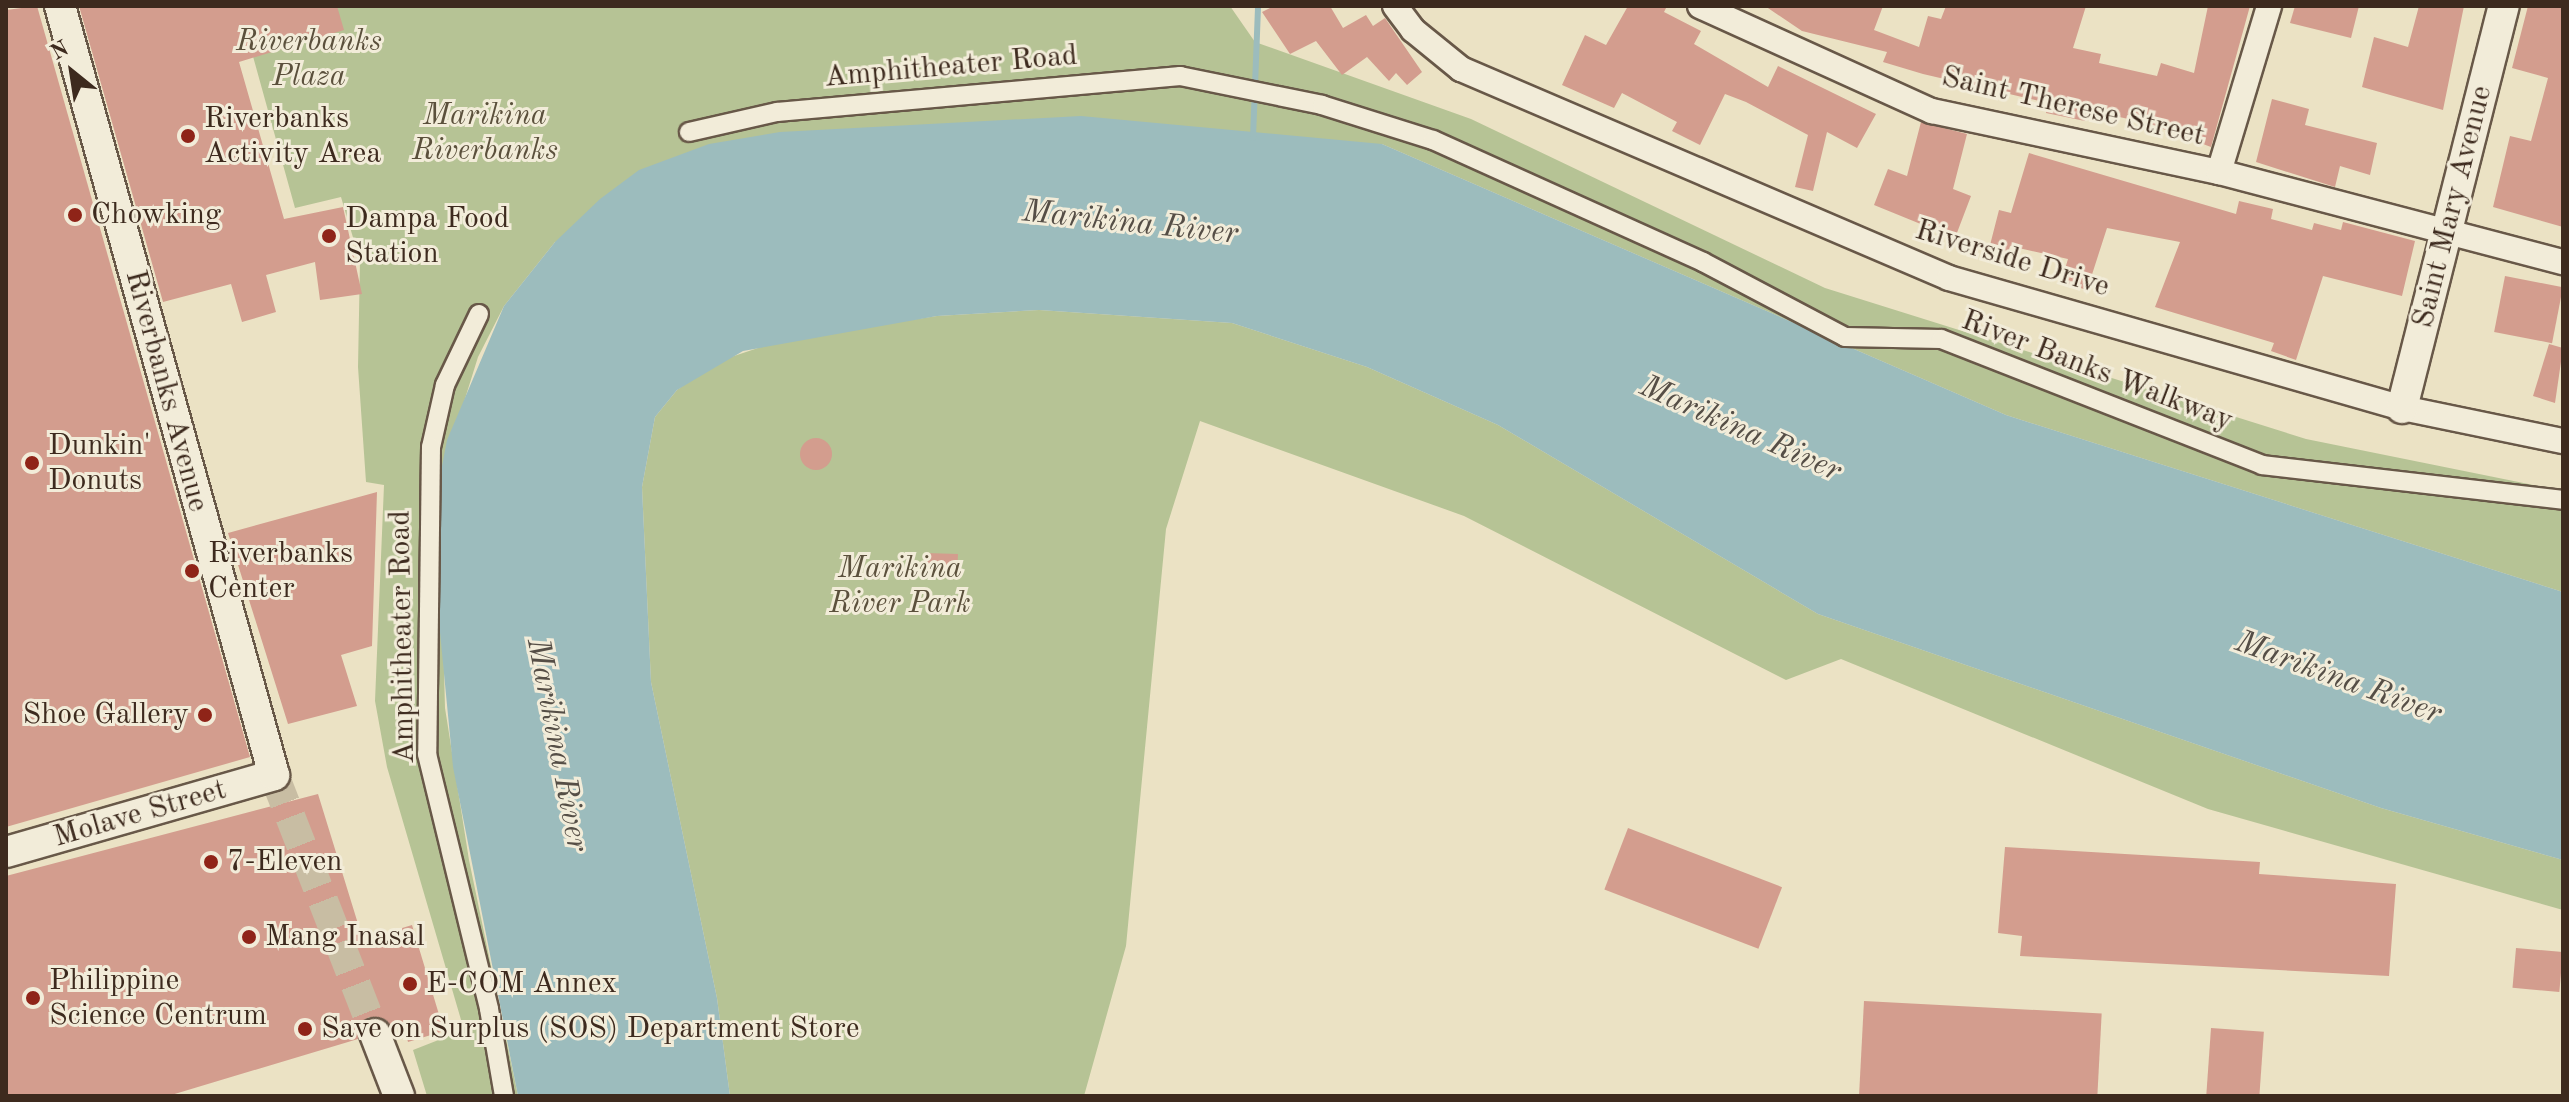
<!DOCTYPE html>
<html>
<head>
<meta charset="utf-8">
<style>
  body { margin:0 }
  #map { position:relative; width:2569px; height:1102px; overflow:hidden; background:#ebe2c4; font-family:"Old Standard TT",serif }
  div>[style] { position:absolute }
  .green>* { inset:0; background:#b6c395 }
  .water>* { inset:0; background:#9cbcbd }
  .stream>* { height:6px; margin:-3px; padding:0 3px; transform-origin:3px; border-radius:3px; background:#9cbcbd }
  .building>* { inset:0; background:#d39d8e; transform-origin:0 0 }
  .round { border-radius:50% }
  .tertiary-tunnel>* { height:30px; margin-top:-15px; transform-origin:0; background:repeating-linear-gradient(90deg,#c8bda3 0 30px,transparent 0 45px) }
  .roads { filter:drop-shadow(2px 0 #685848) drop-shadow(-2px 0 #685848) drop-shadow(0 2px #685848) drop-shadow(0 -2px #685848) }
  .pedestrian>* { height:18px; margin:-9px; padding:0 9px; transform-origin:9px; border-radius:9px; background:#f2ecd9 }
  .minor>* { height:24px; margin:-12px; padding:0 12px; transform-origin:12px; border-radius:12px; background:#f2ecd9 }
  .tertiary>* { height:30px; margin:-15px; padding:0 15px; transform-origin:15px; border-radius:15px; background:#f2ecd9 }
  .dots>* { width:22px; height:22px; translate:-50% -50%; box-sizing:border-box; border:4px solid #f2ecd9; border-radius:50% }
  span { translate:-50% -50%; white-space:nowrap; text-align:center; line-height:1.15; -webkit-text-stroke:6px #f2ecd9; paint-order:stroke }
  .park-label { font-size:30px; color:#5b503c; font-style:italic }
  .street-label { font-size:30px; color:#3d2a1e }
  .poi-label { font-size:30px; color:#3d2a1e }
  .left { translate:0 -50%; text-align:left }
  .right { translate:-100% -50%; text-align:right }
  .water-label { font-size:32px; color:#554e46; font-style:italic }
  .frame { position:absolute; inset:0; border:8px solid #3d2a1e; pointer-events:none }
  .north { position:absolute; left:32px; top:32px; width:80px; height:80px; -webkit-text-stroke:6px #f2ecd9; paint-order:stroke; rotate:330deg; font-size:22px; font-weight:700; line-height:32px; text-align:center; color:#3d2a1e }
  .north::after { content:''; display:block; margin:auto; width:28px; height:36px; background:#3d2a1e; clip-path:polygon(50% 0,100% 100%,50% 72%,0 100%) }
</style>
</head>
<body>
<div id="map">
  <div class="green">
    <i style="clip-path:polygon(239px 6px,1230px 6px,1255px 42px,1471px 119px,1825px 288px,2306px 439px,2563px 491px,2563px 592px,2006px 415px,1382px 144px,555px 242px,504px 306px,478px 357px,439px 482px,445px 708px,469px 860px,518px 1096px,427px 1096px,413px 1050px,464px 1030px,387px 767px,375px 701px,384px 485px,366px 482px,358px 367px,360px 261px,341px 197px,295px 208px)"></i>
    <i style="clip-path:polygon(1039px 310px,1232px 323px,1367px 367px,1498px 425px,1818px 614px,2381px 808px,2563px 860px,2563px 910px,2208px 809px,1841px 659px,1786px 680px,1464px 516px,1200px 421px,1166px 529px,1126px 946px,1084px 1096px,730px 1096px,717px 998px,651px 682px,642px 487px,655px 417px,677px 390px,716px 362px,785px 339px,937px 316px)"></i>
  </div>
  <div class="water">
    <i style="clip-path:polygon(1081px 116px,1382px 144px,2006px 415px,2563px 592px,2563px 860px,2381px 808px,1818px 614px,1498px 425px,1367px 367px,1232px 323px,1039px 310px,937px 316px,743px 351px,677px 390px,655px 417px,642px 487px,651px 682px,717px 998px,730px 1096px,518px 1096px,453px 767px,437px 601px,439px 482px,447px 440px,504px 306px,555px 242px,600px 199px,639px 170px,709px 144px,780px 132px)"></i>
  </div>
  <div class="stream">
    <i style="left:1253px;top:138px;width:132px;rotate:-87.8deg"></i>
  </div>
  <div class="building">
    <i style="clip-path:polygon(37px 6px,250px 757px,6px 827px,6px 10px)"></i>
    <i style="clip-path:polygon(79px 6px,337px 6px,344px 30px,239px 62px,284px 219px,343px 207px,362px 294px,320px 300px,315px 262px,266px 275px,276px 312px,242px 322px,231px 284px,163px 302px)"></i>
    <i style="clip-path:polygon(1274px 6px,1330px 6px,1343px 28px,1366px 15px,1373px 26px,1385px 18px,1422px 72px,1407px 85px,1396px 73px,1389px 81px,1367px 57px,1342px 75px,1316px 41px,1290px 54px,1262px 12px)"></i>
    <i style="clip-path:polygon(1628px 6px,1667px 6px,1664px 12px,1701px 31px,1694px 44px,1768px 87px,1778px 66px,1876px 114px,1857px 148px,1827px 132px,1813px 191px,1795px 187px,1808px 135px,1746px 102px,1725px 94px,1700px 145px,1672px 131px,1677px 122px,1622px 93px,1614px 108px,1562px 85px,1585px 35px,1606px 45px)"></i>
    <i style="clip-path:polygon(1765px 6px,1883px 6px,1874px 30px,1919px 47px,1928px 16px,1941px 19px,1946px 6px,2086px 6px,2073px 48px,2101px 54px,2099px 63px,2157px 76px,2161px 63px,2194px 73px,2208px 6px,2250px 6px,2211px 147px,2147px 123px,2087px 110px,2085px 121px,2046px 113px,2048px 103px,1923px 74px,1883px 62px,1887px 52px,1802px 31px)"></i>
    <i style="clip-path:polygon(2295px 6px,2359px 6px,2351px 38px,2290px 23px)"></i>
    <i style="clip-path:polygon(2419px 6px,2464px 6px,2443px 110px,2362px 87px,2374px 37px,2408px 47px)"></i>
    <i style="clip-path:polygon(2528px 6px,2563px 6px,2563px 227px,2493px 207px,2510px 136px,2531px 141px,2548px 78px,2512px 68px)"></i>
    <i style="clip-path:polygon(2272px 99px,2309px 109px,2305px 125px,2377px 143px,2370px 175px,2340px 166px,2335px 187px,2256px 162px)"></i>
    <i style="clip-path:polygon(1921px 122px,1967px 134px,1953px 189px,1971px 196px,1955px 238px,1874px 205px,1888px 169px,1907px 176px)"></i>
    <i style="clip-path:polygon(2029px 153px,2236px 214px,2239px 201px,2273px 209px,2271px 219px,2312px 230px,2314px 223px,2341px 230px,2343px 222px,2415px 241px,2402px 296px,2323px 276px,2296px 360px,2271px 351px,2274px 343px,2155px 307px,2180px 242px,2107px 228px,2087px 290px,2061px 282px,2068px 259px,2010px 246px,2008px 254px,1989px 249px,1999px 210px,2011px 213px)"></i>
    <i style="left:2505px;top:276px;width:59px;height:57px;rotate:11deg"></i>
    <i style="clip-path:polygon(2549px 344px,2563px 348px,2555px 403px,2533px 396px)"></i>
    <i class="round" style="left:800px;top:438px;width:32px;height:32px"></i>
    <i style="clip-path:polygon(377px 492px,372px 646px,341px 655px,357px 706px,288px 724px,228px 533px)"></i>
    <i style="left:926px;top:553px;width:32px;height:19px;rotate:2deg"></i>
    <i style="clip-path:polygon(318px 794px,363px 940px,412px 925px,444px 1031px,408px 1042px,404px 1026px,392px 1029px,386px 1020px,369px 1017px,361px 1023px,358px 1039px,168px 1096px,6px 1096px,6px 876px)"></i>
    <i style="left:1628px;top:828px;width:165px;height:66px;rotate:21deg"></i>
    <i style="clip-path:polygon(2005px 847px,2260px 862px,2259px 874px,2396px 884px,2389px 976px,2020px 956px,2022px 936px,1998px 933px)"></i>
    <i style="left:2516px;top:948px;width:47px;height:40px;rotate:5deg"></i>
    <i style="left:1864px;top:1001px;width:238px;height:95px;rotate:3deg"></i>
    <i style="left:2211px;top:1028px;width:53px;height:68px;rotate:4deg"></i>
  </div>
  <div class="tertiary-tunnel">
    <i style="left:274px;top:775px;width:278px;rotate:68.7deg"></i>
  </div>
  <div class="roads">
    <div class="pedestrian">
      <i style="left:689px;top:132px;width:90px;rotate:-12.8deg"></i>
      <i style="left:777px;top:112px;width:405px;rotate:-5.1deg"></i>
      <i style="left:1180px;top:76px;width:145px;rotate:11.5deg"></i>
      <i style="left:1322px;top:105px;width:116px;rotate:17.5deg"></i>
      <i style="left:1433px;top:140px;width:296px;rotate:24.3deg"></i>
      <i style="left:1703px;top:262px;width:161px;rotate:27.8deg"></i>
      <i style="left:1845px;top:337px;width:96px;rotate:1.2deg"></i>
      <i style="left:1941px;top:339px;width:345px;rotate:21.4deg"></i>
      <i style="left:2262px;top:465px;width:303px;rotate:6.6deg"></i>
      <i style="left:479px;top:314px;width:79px;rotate:115.6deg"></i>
      <i style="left:445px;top:385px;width:64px;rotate:102.7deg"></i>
      <i style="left:431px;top:447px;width:307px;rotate:90.7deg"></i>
      <i style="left:427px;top:754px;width:262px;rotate:76.3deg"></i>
      <i style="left:489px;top:1009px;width:88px;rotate:80.2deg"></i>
    </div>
    <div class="minor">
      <i style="left:1395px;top:6px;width:30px;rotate:53deg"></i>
      <i style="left:1413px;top:30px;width:62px;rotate:39.1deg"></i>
      <i style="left:1461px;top:69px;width:531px;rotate:23.18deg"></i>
      <i style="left:1949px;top:278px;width:471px;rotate:16deg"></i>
      <i style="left:2402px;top:408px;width:164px;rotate:11.6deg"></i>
      <i style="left:1700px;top:6px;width:255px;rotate:24.4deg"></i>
      <i style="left:1932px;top:111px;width:293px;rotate:12deg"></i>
      <i style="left:2219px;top:172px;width:356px;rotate:14.7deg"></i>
      <i style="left:2219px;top:172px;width:173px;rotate:-73.2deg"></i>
    </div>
    <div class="tertiary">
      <i style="left:2402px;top:408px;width:415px;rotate:-75.8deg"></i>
      <i style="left:6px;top:852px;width:279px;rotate:-16deg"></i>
      <i style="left:274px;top:775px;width:798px;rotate:-105.55deg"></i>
      <i style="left:375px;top:1034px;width:66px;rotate:68.8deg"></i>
    </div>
  </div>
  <div class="dots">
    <i style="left:188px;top:136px;background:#8f2418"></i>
    <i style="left:75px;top:215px;background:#8f2418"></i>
    <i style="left:329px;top:236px;background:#8f2418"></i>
    <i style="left:32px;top:463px;background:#8f2418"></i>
    <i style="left:192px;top:571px;background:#8f2418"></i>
    <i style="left:205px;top:715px;background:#8f2418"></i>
    <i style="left:211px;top:862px;background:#8f2418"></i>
    <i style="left:249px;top:937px;background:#8f2418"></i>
    <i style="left:410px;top:984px;background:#8f2418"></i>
    <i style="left:33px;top:998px;background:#8f2418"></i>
    <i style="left:305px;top:1029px;background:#8f2418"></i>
  </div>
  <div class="park-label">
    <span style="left:309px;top:59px">Riverbanks<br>Plaza</span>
    <span style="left:485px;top:133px">Marikina<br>Riverbanks</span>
    <span style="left:900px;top:586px">Marikina<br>River Park</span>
  </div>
  <div class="street-label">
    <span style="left:951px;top:67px;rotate:-5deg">Amphitheater Road</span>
    <span style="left:2073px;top:107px;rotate:13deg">Saint Therese Street</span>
    <span style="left:2453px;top:207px;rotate:-76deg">Saint Mary Avenue</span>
    <span style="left:2012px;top:259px;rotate:17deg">Riverside Drive</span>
    <span style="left:2097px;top:371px;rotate:21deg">River Banks Walkway</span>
    <span style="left:166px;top:391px;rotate:75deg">Riverbanks Avenue</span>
    <span style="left:403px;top:637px;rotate:-91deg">Amphitheater Road</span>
    <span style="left:140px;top:814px;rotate:-16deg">Molave Street</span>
  </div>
  <div class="poi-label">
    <span class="left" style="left:204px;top:136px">Riverbanks<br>Activity Area</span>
    <span class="left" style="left:91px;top:215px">Chowking</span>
    <span class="left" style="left:345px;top:236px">Dampa Food<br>Station</span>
    <span class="left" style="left:48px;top:463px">Dunkin'<br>Donuts</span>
    <span class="left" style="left:208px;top:571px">Riverbanks<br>Center</span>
    <span class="right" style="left:189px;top:715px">Shoe Gallery</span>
    <span class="left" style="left:227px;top:862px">7-Eleven</span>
    <span class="left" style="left:265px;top:937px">Mang Inasal</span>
    <span class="left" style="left:49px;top:998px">Philippine<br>Science Centrum</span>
    <span class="left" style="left:426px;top:984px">E-COM Annex</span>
    <span class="left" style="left:321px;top:1029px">Save on Surplus (SOS) Department Store</span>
  </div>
  <div class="water-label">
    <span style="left:1130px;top:224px;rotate:6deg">Marikina River</span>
    <span style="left:1740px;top:430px;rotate:24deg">Marikina River</span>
    <span style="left:2338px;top:679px;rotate:20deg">Marikina River</span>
    <span style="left:556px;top:745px;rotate:79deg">Marikina River</span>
  </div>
  <div class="frame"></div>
  <div class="north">N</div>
</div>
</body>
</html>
